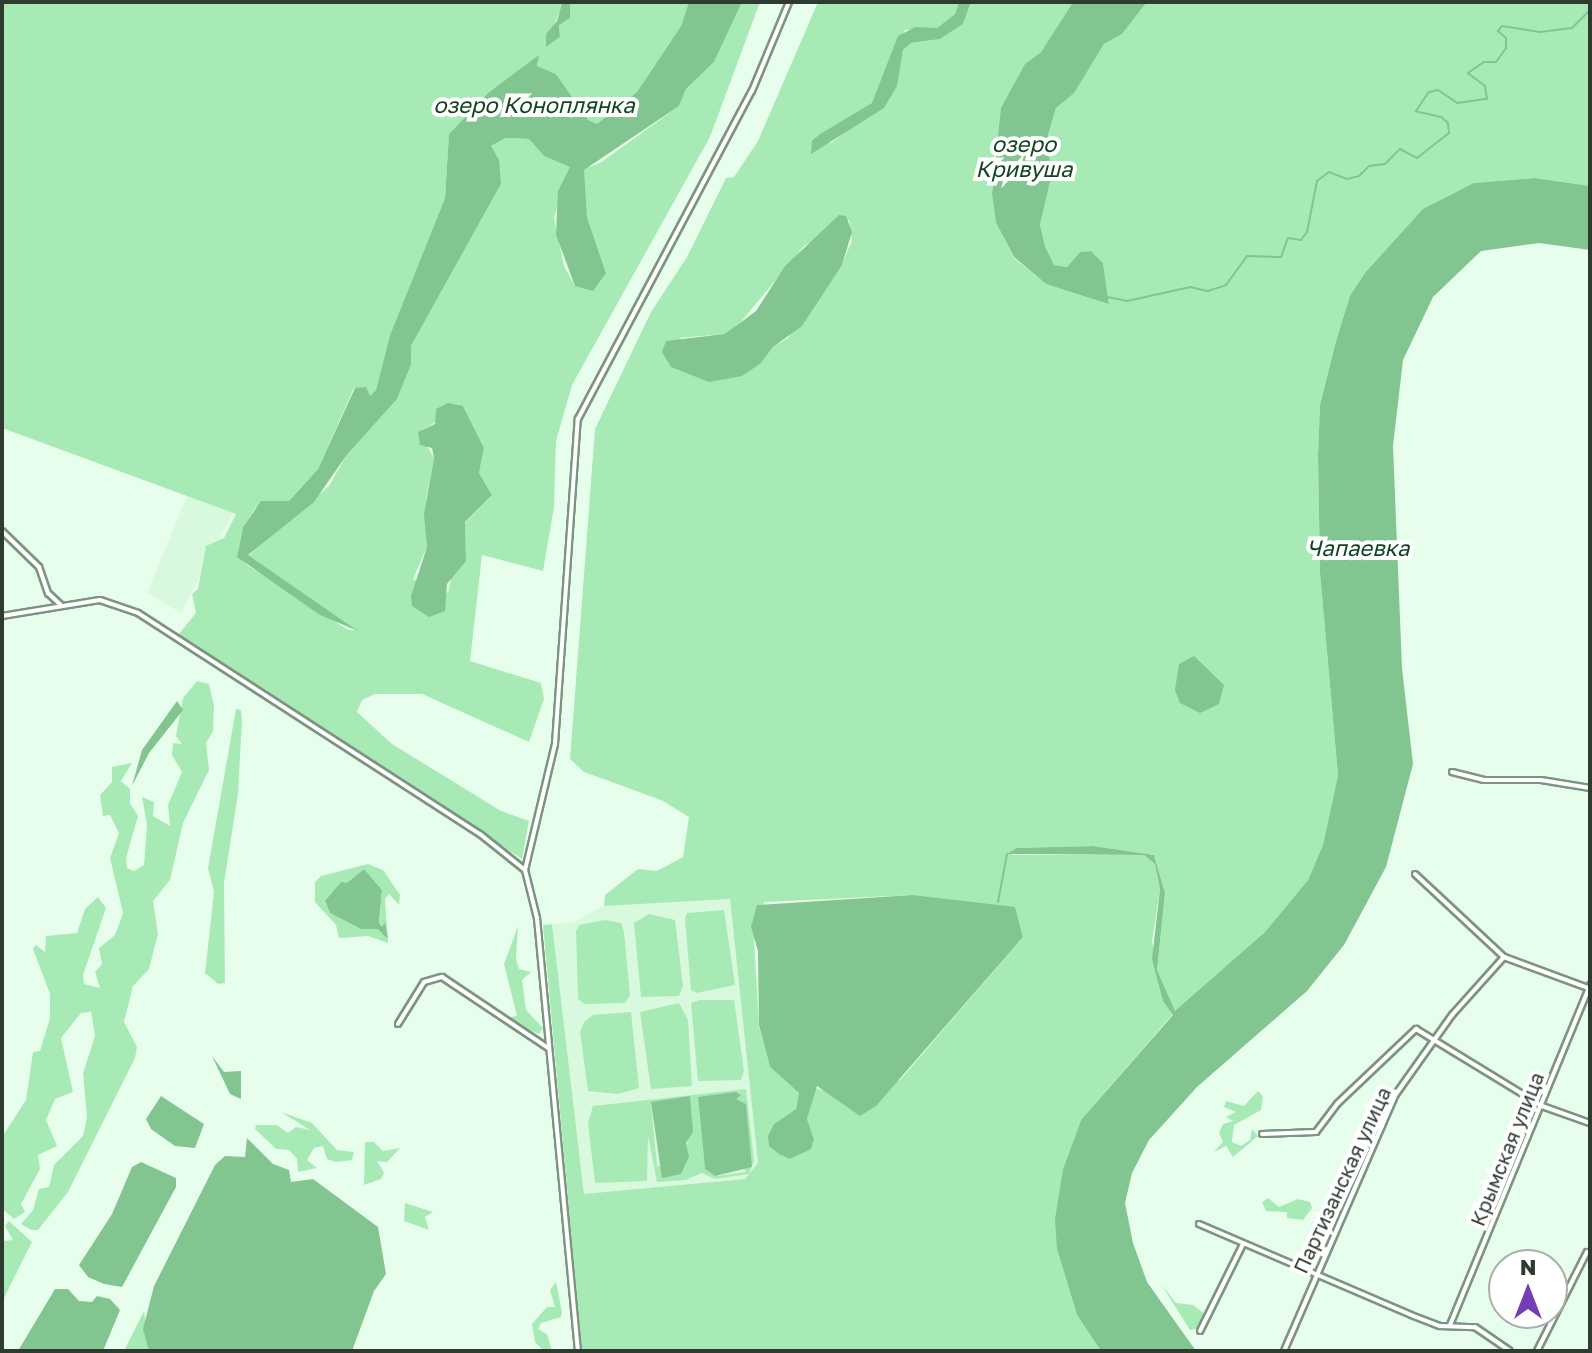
<!DOCTYPE html>
<html>
<head>
<meta charset="utf-8">
<style>
  body { margin:0 }
  #map { position:relative; width:1592px; height:1353px; overflow:hidden; background:#e8feec; font-family:"Golos Text",sans-serif }
  div>[style] { position:absolute }
  .built>* { inset:0; background:#d8f9dd }
  .green>* { inset:0; background:#a8eab5 }
  .water>* { inset:0; background:#82c590 }
  .stream>* { height:2px; margin:-1px; padding:0 1px; transform-origin:1px; border-radius:1px; background:#82c590 }
  .roads { filter:drop-shadow(2px 0 #7c9480) drop-shadow(-2px 0 #7c9480) drop-shadow(0 2px #7c9480) drop-shadow(0 -2px #7c9480) }
  .street>* { height:4px; margin:-2px; padding:0 2px; transform-origin:2px; border-radius:2px; background:#fff }
  span { translate:-50% -50%; white-space:nowrap; text-align:center; line-height:1.15; -webkit-text-stroke:8px #fff; paint-order:stroke }
  .street-label { font-size:20px; color:#2f3a31 }
  .water-label { font-size:22px; color:#134422; font-style:italic }
  .frame { position:absolute; inset:0; border:4px solid #2f3a31; pointer-events:none }
  .north { position:absolute; left:1488px; top:1249px; width:80px; height:80px; box-sizing:border-box; background:#fff; border:2px solid #acb0ad; border-radius:50%; rotate:0deg; font-size:22px; font-weight:700; line-height:32px; text-align:center; color:#2f3a31 }
  .north::after { content:''; display:block; margin:auto; width:28px; height:36px; background:#733eb5; clip-path:polygon(50% 0,100% 100%,50% 72%,0 100%) }
</style>
</head>
<body>
<div id="map">
  <div class="built">
    <i style="clip-path:polygon(269px 298px,334px 319px,181px 613px,147px 593px)"></i>
    <i style="clip-path:polygon(730px 899px,758px 1163px,755px 1173px,745px 1179px,584px 1195px,552px 924px,573px 922px,604px 906px)"></i>
  </div>
  <div class="green">
    <i style="clip-path:polygon(evenodd,2px 2px,563px 2px,546px 47px,560px 37px,559px 25px,570px 17px,570px 2px,689px 2px,681px 26px,637px 92px,597px 124px,588px 121px,556px 74px,537px 66px,538px 56px,488px 93px,449px 134px,445px 198px,390px 335px,376px 390px,370px 396px,354px 388px,318px 469px,289px 501px,256px 507px,243px 527px,238px 550px,247px 565px,348px 630px,356px 630px,248px 556px,329px 486px,346px 456px,397px 399px,411px 365px,411px 346px,501px 184px,490px 147px,506px 138px,529px 139px,544px 156px,571px 167px,554px 218px,564px 266px,575px 286px,606px 273px,587px 217px,581px 191px,584px 169px,600px 163px,679px 106px,686px 89px,714px 62px,742px 2px,760px 2px,710px 137px,572px 385px,556px 441px,554px 507px,543px 571px,482px 555px,470px 661px,541px 683px,544px 699px,529px 742px,422px 694px,375px 694px,362px 700px,357px 712px,392px 744px,501px 811px,529px 821px,522px 859px,178px 635px,196px 613px,192px 594px,198px 589px,206px 546px,224px 538px,236px 514px,2px 428px,2px 2px,463px 406px,484px 448px,479px 473px,492px 495px,465px 523px,466px 561px,452px 573px,448px 593px,413px 579px,427px 547px,426px 500px,434px 458px,419px 432px,463px 406px)"></i>
    <i style="clip-path:polygon(evenodd,818px 2px,959px 2px,955px 14px,937px 28px,905px 30px,873px 103px,820px 134px,831px 143px,891px 95px,903px 50px,911px 43px,940px 39px,963px 24px,971px 2px,1073px 2px,1041px 52px,1025px 64px,995px 148px,992px 194px,996px 223px,1014px 258px,1046px 284px,1109px 303px,1103px 263px,1091px 251px,1080px 252px,1067px 267px,1054px 265px,1045px 246px,1040px 225px,1051px 176px,1048px 135px,1056px 108px,1074px 92px,1104px 44px,1122px 34px,1147px 2px,1590px 2px,1590px 186px,1535px 178px,1474px 183px,1350px 296px,1336px 341px,1320px 405px,1318px 456px,1320px 573px,1338px 775px,1323px 845px,1308px 880px,1265px 932px,1175px 1012px,1157px 970px,1165px 893px,1154px 855px,1093px 846px,1017px 848px,1011px 855px,1144px 855px,1155px 864px,1160px 889px,1152px 941px,1163px 1000px,1173px 1014px,1081px 1120px,1063px 1169px,1057px 1249px,1077px 1315px,1101px 1351px,582px 1351px,543px 925px,552px 924px,584px 1194px,745px 1179px,758px 1163px,730px 899px,604px 906px,605px 895px,638px 869px,657px 871px,683px 857px,689px 817px,661px 800px,584px 772px,570px 759px,595px 429px,651px 312px,687px 257px,726px 178px,734px 177px,758px 141px,818px 2px,849px 220px,852px 240px,842px 265px,788px 338px,773px 347px,761px 363px,679px 338px,724px 334px,740px 323px,804px 246px,849px 220px,818px 2px,913px 895px,1015px 908px,1023px 937px,900px 1080px,827px 1091px,814px 1088px,807px 1119px,814px 1139px,811px 1148px,790px 1159px,774px 1124px,796px 1109px,799px 1093px,770px 1067px,759px 1026px,754px 938px,764px 902px,913px 895px)"></i>
    <i style="clip-path:polygon(197px 681px,209px 684px,214px 706px,213px 731px,206px 743px,209px 770px,183px 823px,170px 880px,153px 901px,158px 934px,149px 969px,133px 986px,124px 1022px,137px 1047px,135px 1058px,68px 1192px,38px 1230px,31px 1230px,21px 1224px,33px 1210px,39px 1189px,49px 1187px,54px 1165px,83px 1136px,87px 1117px,83px 1073px,95px 1036px,91px 1012px,81px 1013px,61px 1038px,73px 1092px,55px 1099px,46px 1120px,57px 1146px,38px 1155px,40px 1169px,21px 1204px,25px 1212px,14px 1219px,2px 1209px,2px 1137px,26px 1100px,33px 1052px,40px 1051px,50px 1018px,50px 994px,33px 949px,36px 945px,45px 952px,46px 936px,77px 933px,85px 909px,98px 897px,106px 908px,83px 975px,84px 984px,100px 988px,95px 972px,102px 964px,99px 948px,115px 935px,123px 913px,110px 858px,119px 833px,110px 815px,103px 816px,100px 795px,112px 782px,112px 767px,132px 763px,121px 781px,130px 789px,130px 803px,138px 816px,126px 858px,127px 868px,134px 871px,144px 865px,147px 825px,142px 797px,154px 802px,153px 816px,170px 826px,168px 805px,182px 772px,172px 755px,173px 743px,182px 744px,176px 736px,183px 698px)"></i>
    <i style="clip-path:polygon(236px 709px,241px 710px,242px 721px,238px 794px,224px 883px,225px 983px,218px 984px,205px 973px,214px 892px,208px 868px)"></i>
    <i style="clip-path:polygon(evenodd,368px 864px,383px 870px,400px 895px,399px 905px,389px 894px,385px 899px,388px 943px,368px 936px,339px 938px,336px 925px,315px 902px,315px 882px,321px 876px,368px 864px,364px 869px,382px 890px,379px 929px,361px 929px,330px 913px,325px 902px,364px 869px)"></i>
    <i style="clip-path:polygon(724px 910px,735px 985px,696px 993px,691px 990px,685px 918px,687px 913px)"></i>
    <i style="clip-path:polygon(649px 914px,675px 920px,683px 986px,679px 996px,641px 997px,634px 923px)"></i>
    <i style="clip-path:polygon(605px 920px,621px 923px,624px 932px,630px 995px,625px 1003px,585px 1004px,578px 999px,576px 931px,579px 925px)"></i>
    <i style="clip-path:polygon(518px 926px,516px 959px,519px 969px,531px 972px,522px 980px,526px 1010px,543px 1028px,539px 1034px,503px 1018px,517px 1016px,504px 964px)"></i>
    <i style="clip-path:polygon(700px 1000px,734px 1000px,744px 1071px,741px 1080px,698px 1081px,691px 1003px)"></i>
    <i style="clip-path:polygon(679px 1003px,688px 1020px,692px 1086px,651px 1089px,640px 1012px)"></i>
    <i style="clip-path:polygon(631px 1012px,639px 1088px,618px 1094px,588px 1091px,580px 1032px,584px 1022px,593px 1015px)"></i>
    <i style="clip-path:polygon(evenodd,746px 1089px,754px 1161px,749px 1174px,715px 1179px,702px 1173px,685px 1180px,657px 1182px,648px 1135px,647px 1181px,595px 1183px,588px 1123px,593px 1106px,746px 1089px,698px 1097px,746px 1172px,716px 1176px,705px 1169px,698px 1097px,746px 1089px,651px 1102px,689px 1137px,681px 1165px,657px 1166px,651px 1102px)"></i>
    <i style="clip-path:polygon(1258px 1091px,1263px 1096px,1261px 1110px,1234px 1125px,1232px 1142px,1241px 1146px,1250px 1140px,1252px 1129px,1258px 1136px,1233px 1157px,1226px 1146px,1214px 1152px,1223px 1142px,1219px 1133px,1223px 1124px,1233px 1121px,1226px 1117px,1236px 1112px,1224px 1107px,1226px 1101px,1244px 1106px)"></i>
    <i style="clip-path:polygon(281px 1112px,312px 1123px,337px 1150px,354px 1152px,352px 1160px,336px 1162px,327px 1159px,323px 1146px,314px 1148px,307px 1160px,317px 1168px,298px 1172px,297px 1159px,289px 1150px,276px 1149px,255px 1129px,256px 1125px,277px 1125px,288px 1133px,296px 1127px,310px 1130px)"></i>
    <i style="clip-path:polygon(365px 1142px,374px 1142px,383px 1151px,400px 1148px,387px 1162px,377px 1161px,384px 1173px,381px 1179px,364px 1185px)"></i>
    <i style="clip-path:polygon(1268px 1198px,1279px 1207px,1298px 1199px,1310px 1202px,1312px 1208px,1303px 1220px,1287px 1218px,1287px 1212px,1266px 1211px,1262px 1202px)"></i>
    <i style="clip-path:polygon(405px 1203px,433px 1212px,425px 1217px,429px 1230px,404px 1221px)"></i>
    <i style="clip-path:polygon(9px 1221px,32px 1242px,2px 1302px,2px 1248px,4px 1241px,13px 1240px,5px 1226px)"></i>
    <i style="clip-path:polygon(556px 1282px,562px 1312px,561px 1317px,541px 1323px,538px 1329px,547px 1334px,552px 1351px,544px 1351px,535px 1342px,532px 1324px,547px 1307px,555px 1307px,550px 1290px)"></i>
    <i style="clip-path:polygon(1161px 1284px,1176px 1303px,1193px 1305px,1206px 1315px,1199px 1328px,1190px 1330px)"></i>
    <i style="clip-path:polygon(144px 1311px,150px 1351px,124px 1351px)"></i>
  </div>
  <div class="water">
    <i style="clip-path:polygon(570px 2px,570px 18px,559px 25px,560px 37px,546px 47px,546px 34px,557px 21px,562px 3px)"></i>
    <i style="clip-path:polygon(689px 2px,742px 2px,714px 62px,686px 89px,679px 106px,584px 170px,587px 217px,606px 273px,593px 291px,575px 286px,556px 235px,558px 191px,570px 167px,544px 156px,529px 139px,506px 138px,491px 146px,499px 160px,501px 184px,411px 346px,411px 365px,397px 399px,346px 456px,314px 502px,248px 555px,358px 631px,320px 615px,237px 557px,243px 527px,261px 501px,289px 501px,318px 469px,355px 388px,366px 387px,370px 396px,376px 390px,390px 335px,445px 198px,449px 134px,488px 93px,539px 55px,537px 66px,556px 74px,588px 120px,597px 124px,637px 92px,681px 26px)"></i>
    <i style="clip-path:polygon(959px 2px,971px 2px,963px 24px,940px 39px,911px 43px,903px 50px,897px 86px,884px 108px,811px 154px,812px 141px,820px 134px,872px 103px,898px 36px,915px 27px,937px 28px,955px 14px)"></i>
    <i style="clip-path:polygon(1073px 2px,1147px 2px,1122px 34px,1104px 44px,1074px 93px,1056px 108px,1048px 135px,1051px 177px,1040px 225px,1045px 246px,1054px 265px,1067px 267px,1080px 252px,1091px 251px,1103px 263px,1109px 304px,1046px 284px,1014px 257px,996px 223px,992px 194px,1001px 108px,1025px 64px,1041px 52px)"></i>
    <i style="clip-path:polygon(1535px 178px,1590px 186px,1590px 250px,1539px 243px,1481px 251px,1433px 297px,1403px 360px,1393px 446px,1402px 668px,1413px 764px,1386px 867px,1344px 945px,1307px 991px,1197px 1087px,1149px 1140px,1132px 1173px,1125px 1203px,1133px 1243px,1147px 1282px,1196px 1351px,1101px 1351px,1077px 1315px,1057px 1249px,1055px 1219px,1063px 1169px,1081px 1120px,1173px 1015px,1163px 1001px,1152px 959px,1160px 889px,1155px 864px,1144px 855px,1007px 854px,1017px 848px,1093px 846px,1154px 855px,1165px 893px,1157px 970px,1175px 1011px,1265px 932px,1308px 880px,1323px 845px,1338px 775px,1320px 573px,1318px 456px,1320px 405px,1336px 341px,1350px 296px,1365px 273px,1423px 209px,1474px 183px)"></i>
    <i style="clip-path:polygon(839px 215px,846px 216px,852px 232px,842px 265px,802px 326px,773px 347px,761px 363px,742px 376px,709px 382px,671px 367px,662px 352px,666px 341px,724px 334px,740px 323px,756px 311px,785px 266px)"></i>
    <i style="clip-path:polygon(448px 403px,463px 406px,484px 448px,479px 473px,492px 495px,465px 522px,466px 561px,447px 584px,445px 611px,429px 617px,412px 606px,411px 596px,427px 547px,424px 514px,434px 458px,432px 448px,420px 445px,418px 432px,435px 424px,436px 409px)"></i>
    <i style="clip-path:polygon(1194px 656px,1224px 685px,1219px 704px,1200px 713px,1180px 703px,1175px 690px,1179px 664px)"></i>
    <i style="clip-path:polygon(177px 701px,183px 710px,149px 753px,132px 786px,142px 750px)"></i>
    <i style="clip-path:polygon(364px 869px,382px 890px,379px 923px,382px 927px,385px 922px,388px 939px,378px 929px,361px 929px,330px 913px,325px 901px,341px 882px,347px 883px)"></i>
    <i style="clip-path:polygon(913px 895px,1015px 907px,1023px 937px,876px 1106px,860px 1116px,817px 1086px,807px 1119px,814px 1139px,811px 1149px,790px 1159px,779px 1154px,769px 1146px,768px 1136px,774px 1124px,796px 1109px,799px 1093px,770px 1067px,759px 1025px,758px 951px,751px 927px,757px 905px)"></i>
    <i style="clip-path:polygon(212px 1056px,224px 1072px,241px 1071px,241px 1099px,230px 1094px)"></i>
    <i style="clip-path:polygon(736px 1092px,741px 1095px,736px 1099px,746px 1104px,752px 1167px,715px 1176px,705px 1169px,698px 1097px)"></i>
    <i style="clip-path:polygon(161px 1096px,204px 1124px,195px 1148px,175px 1146px,151px 1129px,146px 1119px)"></i>
    <i style="clip-path:polygon(690px 1096px,693px 1132px,686px 1143px,689px 1157px,681px 1174px,662px 1178px,651px 1102px)"></i>
    <i style="clip-path:polygon(247px 1138px,273px 1164px,289px 1170px,291px 1182px,313px 1179px,378px 1227px,386px 1274px,374px 1291px,352px 1351px,149px 1351px,143px 1329px,154px 1286px,215px 1165px,225px 1156px,245px 1157px)"></i>
    <i style="clip-path:polygon(141px 1162px,176px 1178px,176px 1187px,122px 1287px,104px 1284px,88px 1277px,79px 1265px,112px 1214px,132px 1167px)"></i>
    <i style="clip-path:polygon(55px 1289px,68px 1289px,79px 1301px,92px 1302px,97px 1296px,110px 1299px,120px 1310px,103px 1351px,18px 1351px)"></i>
  </div>
  <div class="stream">
    <i style="left:1107px;top:297px;width:20px;rotate:11deg"></i>
    <i style="left:1127px;top:301px;width:65px;rotate:-12.5deg"></i>
    <i style="left:1190px;top:287px;width:18px;rotate:13deg"></i>
    <i style="left:1208px;top:291px;width:19px;rotate:-18deg"></i>
    <i style="left:1226px;top:285px;width:36px;rotate:-54deg"></i>
    <i style="left:1247px;top:256px;width:34px;rotate:2deg"></i>
    <i style="left:1281px;top:257px;width:20px;rotate:-70deg"></i>
    <i style="left:1288px;top:238px;width:13px;rotate:9deg"></i>
    <i style="left:1301px;top:240px;width:10px;rotate:-53deg"></i>
    <i style="left:1307px;top:232px;width:52px;rotate:-78.9deg"></i>
    <i style="left:1317px;top:181px;width:15px;rotate:-37deg"></i>
    <i style="left:1329px;top:172px;width:19px;rotate:21deg"></i>
    <i style="left:1347px;top:179px;width:12px;rotate:-14deg"></i>
    <i style="left:1359px;top:176px;width:14px;rotate:-45deg"></i>
    <i style="left:1369px;top:166px;width:16px;rotate:-7deg"></i>
    <i style="left:1385px;top:164px;width:21px;rotate:-45deg"></i>
    <i style="left:1400px;top:149px;width:19px;rotate:28deg"></i>
    <i style="left:1417px;top:158px;width:41px;rotate:-38deg"></i>
    <i style="left:1449px;top:133px;width:10px;rotate:-96deg"></i>
    <i style="left:1448px;top:123px;width:9px;rotate:-139deg"></i>
    <i style="left:1441px;top:117px;width:26px;rotate:-167deg"></i>
    <i style="left:1416px;top:111px;width:23px;rotate:-56deg"></i>
    <i style="left:1429px;top:92px;width:9px;rotate:-13deg"></i>
    <i style="left:1438px;top:90px;width:23px;rotate:34deg"></i>
    <i style="left:1457px;top:103px;width:30px;rotate:-8deg"></i>
    <i style="left:1487px;top:99px;width:13px;rotate:-99deg"></i>
    <i style="left:1485px;top:86px;width:21px;rotate:-143deg"></i>
    <i style="left:1468px;top:73px;width:19px;rotate:-35deg"></i>
    <i style="left:1484px;top:62px;width:12px"></i>
    <i style="left:1496px;top:62px;width:17px;rotate:-54deg"></i>
    <i style="left:1506px;top:48px;width:10px;rotate:-90deg"></i>
    <i style="left:1506px;top:38px;width:11px;rotate:-139deg"></i>
    <i style="left:1498px;top:31px;width:6px;rotate:-51deg"></i>
    <i style="left:1502px;top:26px;width:38px;rotate:9deg"></i>
    <i style="left:1540px;top:32px;width:32px;rotate:-7deg"></i>
    <i style="left:1572px;top:28px;width:25px;rotate:-45deg"></i>
    <i style="left:998px;top:902px;width:49px;rotate:-79.4deg"></i>
  </div>
  <div class="roads">
    <div class="street">
      <i style="left:2px;top:531px;width:52px;rotate:44.2deg"></i>
      <i style="left:39px;top:567px;width:28px;rotate:71deg"></i>
      <i style="left:48px;top:593px;width:18px;rotate:43deg"></i>
      <i style="left:2px;top:616px;width:99px;rotate:-9.3deg"></i>
      <i style="left:100px;top:600px;width:40px;rotate:18.9deg"></i>
      <i style="left:138px;top:613px;width:407px;rotate:32.9deg"></i>
      <i style="left:480px;top:834px;width:58px;rotate:38.7deg"></i>
      <i style="left:525px;top:870px;width:49px;rotate:76deg"></i>
      <i style="left:537px;top:918px;width:435px;rotate:84.6deg"></i>
      <i style="left:1452px;top:772px;width:33px;rotate:14deg"></i>
      <i style="left:1484px;top:780px;width:57px"></i>
      <i style="left:1541px;top:780px;width:50px;rotate:9.3deg"></i>
      <i style="left:525px;top:870px;width:130px;rotate:-76.6deg"></i>
      <i style="left:555px;top:744px;width:326px;rotate:-86deg"></i>
      <i style="left:578px;top:419px;width:371px;rotate:-62.1deg"></i>
      <i style="left:752px;top:91px;width:96px;rotate:-67.4deg"></i>
      <i style="left:1415px;top:874px;width:122px;rotate:43deg"></i>
      <i style="left:1504px;top:957px;width:90px;rotate:20.3deg"></i>
      <i style="left:398px;top:1024px;width:49px;rotate:-58.2deg"></i>
      <i style="left:424px;top:982px;width:19px;rotate:-16deg"></i>
      <i style="left:442px;top:977px;width:128px;rotate:33.8deg"></i>
      <i style="left:1262px;top:1134px;width:54px;rotate:-2.1deg"></i>
      <i style="left:1316px;top:1132px;width:36px;rotate:-53deg"></i>
      <i style="left:1338px;top:1103px;width:108px;rotate:-43.5deg"></i>
      <i style="left:1416px;top:1029px;width:148px;rotate:31.4deg"></i>
      <i style="left:1542px;top:1106px;width:51px;rotate:19.5deg"></i>
      <i style="left:1199px;top:1224px;width:231px;rotate:23.2deg"></i>
      <i style="left:1411px;top:1315px;width:31px;rotate:21deg"></i>
      <i style="left:1440px;top:1326px;width:35px;rotate:2deg"></i>
      <i style="left:1475px;top:1327px;width:42px;rotate:34.4deg"></i>
      <i style="left:1450px;top:1325px;width:368px;rotate:-67.6deg"></i>
      <i style="left:1200px;top:1331px;width:97px;rotate:-63.7deg"></i>
      <i style="left:1284px;top:1351px;width:280px;rotate:-66.5deg"></i>
      <i style="left:1396px;top:1094px;width:97px;rotate:-54.7deg"></i>
      <i style="left:1452px;top:1015px;width:78px;rotate:-48.1deg"></i>
      <i style="left:1537px;top:1351px;width:111px;rotate:-63.2deg"></i>
    </div>
  </div>
  <div class="street-label">
    <span style="left:1507px;top:1149px;rotate:-68deg">Крымская улица</span>
    <span style="left:1342px;top:1180px;rotate:-65deg">Партизанская улица</span>
  </div>
  <div class="water-label">
    <span style="left:534px;top:105px">озеро Коноплянка</span>
    <span style="left:1024px;top:156px">озеро<br>Кривуша</span>
    <span style="left:1358px;top:548px">Чапаевка</span>
  </div>
  <div class="frame"></div>
  <div class="north">N</div>
</div>
</body>
</html>
